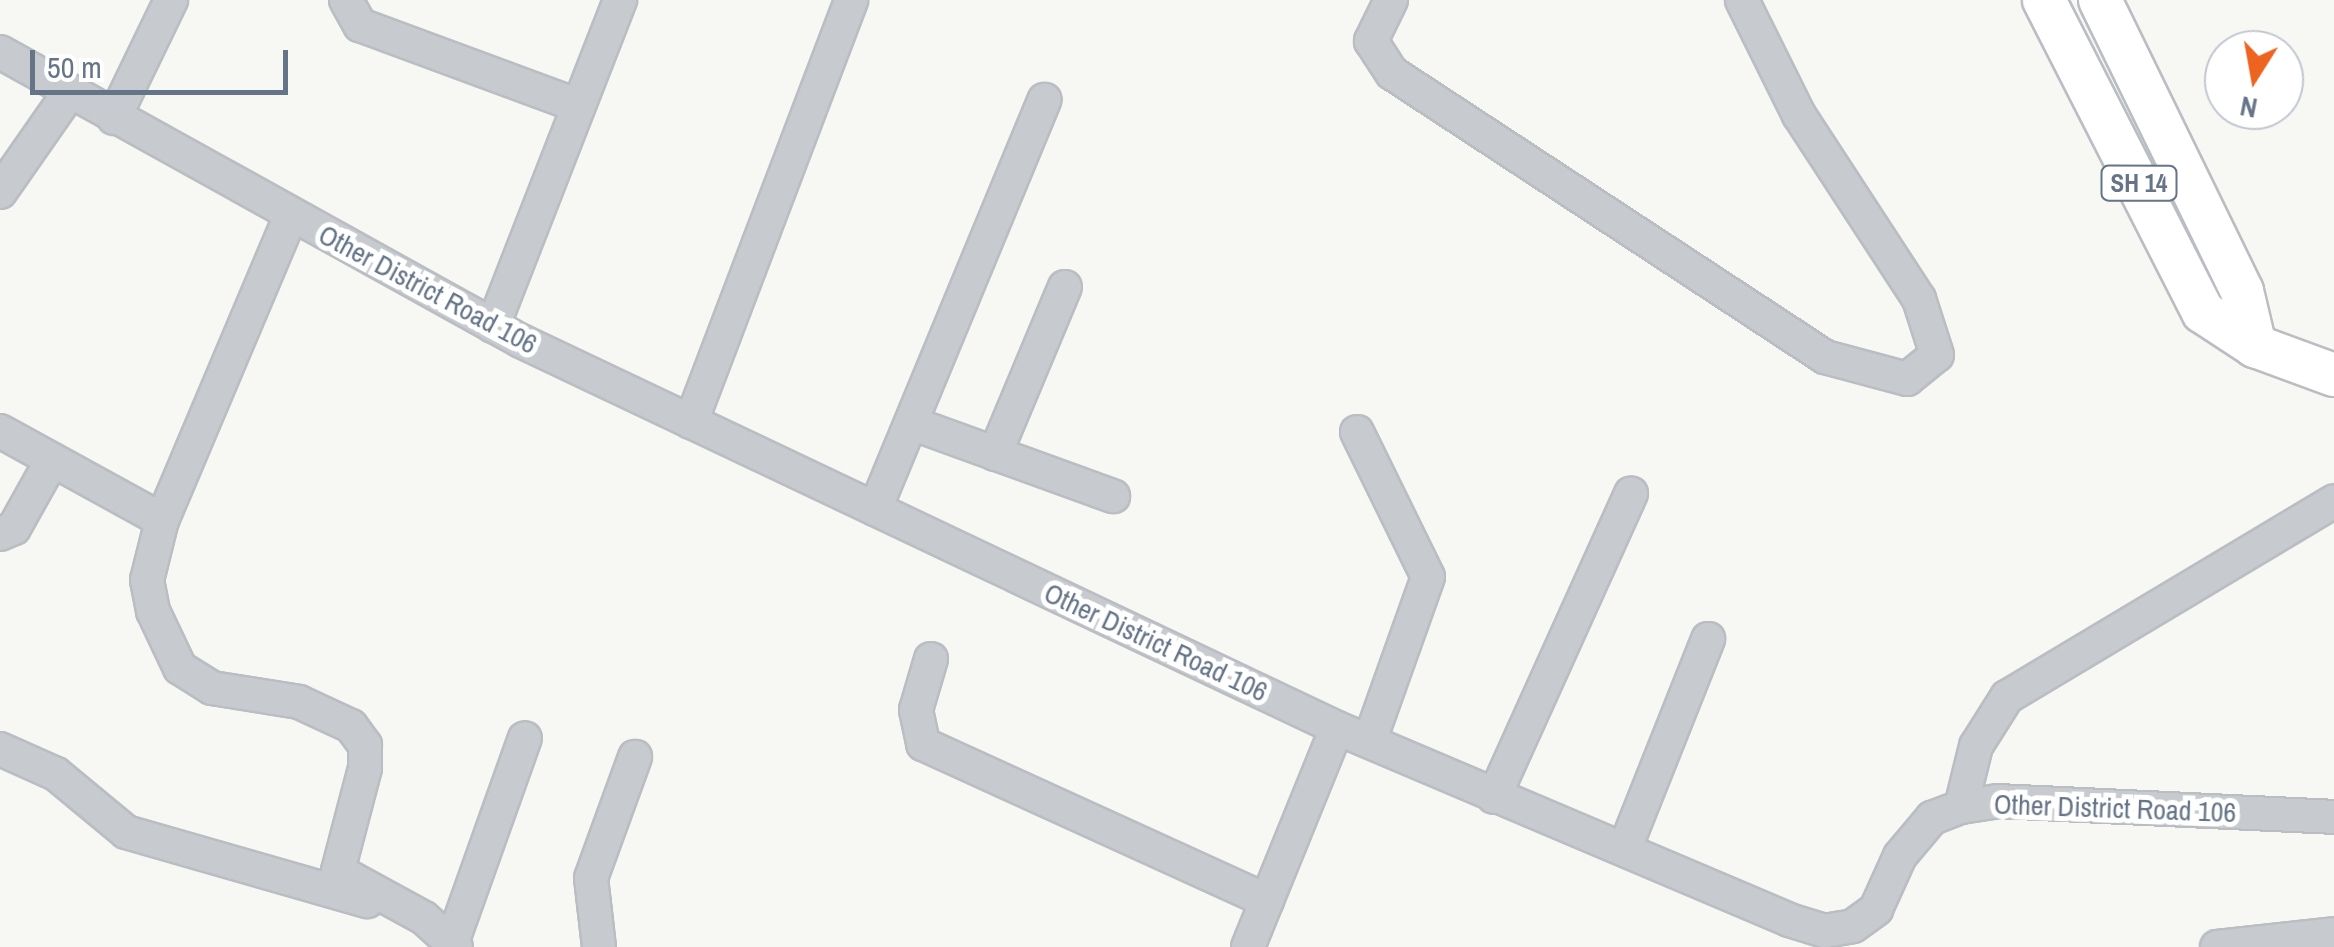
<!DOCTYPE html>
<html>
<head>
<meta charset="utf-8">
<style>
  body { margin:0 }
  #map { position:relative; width:2334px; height:947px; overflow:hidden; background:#f7f7f4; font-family:"Archivo Narrow",sans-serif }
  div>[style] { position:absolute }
  .roads { filter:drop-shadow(2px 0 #babdc2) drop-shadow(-2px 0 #babdc2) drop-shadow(0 2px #babdc2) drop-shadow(0 -2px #babdc2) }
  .minor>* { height:32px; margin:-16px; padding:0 16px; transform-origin:16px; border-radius:16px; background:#c7cace }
  .major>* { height:42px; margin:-21px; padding:0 21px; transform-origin:21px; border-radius:21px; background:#fff }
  span { translate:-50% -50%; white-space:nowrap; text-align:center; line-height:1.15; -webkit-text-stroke:10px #fff; paint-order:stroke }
  .shield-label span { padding:2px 8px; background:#fff; border:2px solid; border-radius:8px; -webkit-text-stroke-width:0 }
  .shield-label { font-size:25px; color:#657487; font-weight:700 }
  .street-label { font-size:28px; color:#657487 }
  .north { position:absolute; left:2204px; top:30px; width:100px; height:100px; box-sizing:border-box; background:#fff; border:2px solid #c1c7cf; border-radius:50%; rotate:191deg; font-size:28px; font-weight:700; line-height:40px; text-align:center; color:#657487 }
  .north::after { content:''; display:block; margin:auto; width:35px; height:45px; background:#ec641f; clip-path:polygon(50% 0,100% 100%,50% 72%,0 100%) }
  .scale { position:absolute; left:30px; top:50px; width:258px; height:45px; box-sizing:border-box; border:5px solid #657487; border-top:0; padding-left:12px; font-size:30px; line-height:35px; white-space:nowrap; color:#657487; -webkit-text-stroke:8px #fff; paint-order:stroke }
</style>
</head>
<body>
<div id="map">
  <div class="roads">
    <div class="minor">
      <i style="left:346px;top:0;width:29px;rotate:61deg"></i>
      <i style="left:360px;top:25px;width:233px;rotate:20.3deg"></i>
      <i style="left:1391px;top:0;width:46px;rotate:116deg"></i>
      <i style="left:1371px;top:41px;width:38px;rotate:57deg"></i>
      <i style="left:1392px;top:73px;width:518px;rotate:33.26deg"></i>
      <i style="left:1825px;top:357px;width:85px;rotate:15deg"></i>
      <i style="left:1907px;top:379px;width:38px;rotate:-39deg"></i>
      <i style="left:1937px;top:355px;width:59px;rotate:-107.8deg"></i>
      <i style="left:1919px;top:299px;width:220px;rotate:-123.1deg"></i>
      <i style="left:1799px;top:115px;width:128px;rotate:-116.4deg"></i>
      <i style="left:0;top:52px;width:596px;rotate:29.02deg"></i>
      <i style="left:521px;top:341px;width:903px;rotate:25.37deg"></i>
      <i style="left:1337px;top:728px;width:491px;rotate:23deg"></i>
      <i style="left:1789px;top:920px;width:38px;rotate:17deg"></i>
      <i style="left:1825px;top:931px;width:28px;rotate:-10deg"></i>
      <i style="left:1853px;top:926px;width:29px;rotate:-36deg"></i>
      <i style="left:1876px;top:909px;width:58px;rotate:-65.6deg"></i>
      <i style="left:1900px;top:856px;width:50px;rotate:-49.9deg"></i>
      <i style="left:1932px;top:818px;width:31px;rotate:-21deg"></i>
      <i style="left:1961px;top:807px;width:36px;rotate:-9deg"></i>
      <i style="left:1997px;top:801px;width:337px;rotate:2.7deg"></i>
      <i style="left:114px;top:118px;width:131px;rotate:-64.2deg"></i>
      <i style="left:0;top:192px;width:121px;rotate:-55.1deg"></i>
      <i style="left:291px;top:215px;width:331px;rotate:112.9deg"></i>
      <i style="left:162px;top:520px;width:62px;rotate:104deg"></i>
      <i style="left:147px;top:580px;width:32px;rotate:79deg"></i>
      <i style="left:153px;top:611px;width:63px;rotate:64.7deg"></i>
      <i style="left:180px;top:668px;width:38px;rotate:32deg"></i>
      <i style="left:212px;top:688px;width:88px;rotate:9.1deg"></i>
      <i style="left:299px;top:702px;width:57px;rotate:24.8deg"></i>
      <i style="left:351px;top:726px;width:24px;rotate:54deg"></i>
      <i style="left:365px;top:745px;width:23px;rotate:90deg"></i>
      <i style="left:365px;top:768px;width:106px;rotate:104.7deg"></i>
      <i style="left:338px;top:871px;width:98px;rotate:28.7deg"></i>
      <i style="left:424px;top:918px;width:43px;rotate:42.2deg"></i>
      <i style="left:493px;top:326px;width:350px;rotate:-68.7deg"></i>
      <i style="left:691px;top:422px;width:451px;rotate:-69.2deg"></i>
      <i style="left:911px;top:423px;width:215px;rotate:19.9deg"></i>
      <i style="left:0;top:431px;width:185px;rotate:28.8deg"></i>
      <i style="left:1357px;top:432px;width:161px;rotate:63.9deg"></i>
      <i style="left:1428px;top:577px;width:173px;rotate:109.6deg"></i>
      <i style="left:995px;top:454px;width:181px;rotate:-67.3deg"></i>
      <i style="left:875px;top:509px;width:443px;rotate:-67.5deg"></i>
      <i style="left:0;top:534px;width:15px;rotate:-23deg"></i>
      <i style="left:14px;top:528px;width:78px;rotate:-60.8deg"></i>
      <i style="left:931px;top:659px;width:53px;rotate:106.4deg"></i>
      <i style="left:916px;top:710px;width:35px;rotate:78deg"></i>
      <i style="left:923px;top:744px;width:378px;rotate:24.5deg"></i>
      <i style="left:0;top:749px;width:61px;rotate:24.1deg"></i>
      <i style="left:56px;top:774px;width:91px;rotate:39.6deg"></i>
      <i style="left:126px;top:832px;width:251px;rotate:16deg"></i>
      <i style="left:1494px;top:797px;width:333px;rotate:-65.7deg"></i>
      <i style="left:1961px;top:807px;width:63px;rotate:-76.2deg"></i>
      <i style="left:1976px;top:746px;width:58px;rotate:-57.7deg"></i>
      <i style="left:2007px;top:697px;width:381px;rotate:-30.9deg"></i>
      <i style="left:1625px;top:848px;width:225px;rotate:-68.3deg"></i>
      <i style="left:453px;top:940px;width:214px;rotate:-70.4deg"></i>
      <i style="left:599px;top:947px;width:69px;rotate:-96.6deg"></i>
      <i style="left:591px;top:878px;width:129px;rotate:-70deg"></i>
      <i style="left:1248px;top:947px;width:236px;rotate:-67.9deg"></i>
      <i style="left:2217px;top:947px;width:118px;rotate:-6.3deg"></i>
    </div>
    <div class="major">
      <i style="left:2044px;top:0;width:350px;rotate:63deg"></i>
      <i style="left:2203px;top:312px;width:62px;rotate:33.2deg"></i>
      <i style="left:2255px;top:346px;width:84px;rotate:20.2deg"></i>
      <i style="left:2100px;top:0;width:324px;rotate:64deg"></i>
      <i style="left:2242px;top:291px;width:57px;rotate:76.7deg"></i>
    </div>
  </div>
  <div class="shield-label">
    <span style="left:2139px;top:183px">SH 14</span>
  </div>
  <div class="street-label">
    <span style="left:428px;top:289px;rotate:28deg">Other District Road 106</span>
    <span style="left:1156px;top:642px;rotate:25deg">Other District Road 106</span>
    <span style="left:2115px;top:808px;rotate:2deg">Other District Road 106</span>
  </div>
  <div class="north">N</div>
  <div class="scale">50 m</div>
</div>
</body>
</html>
